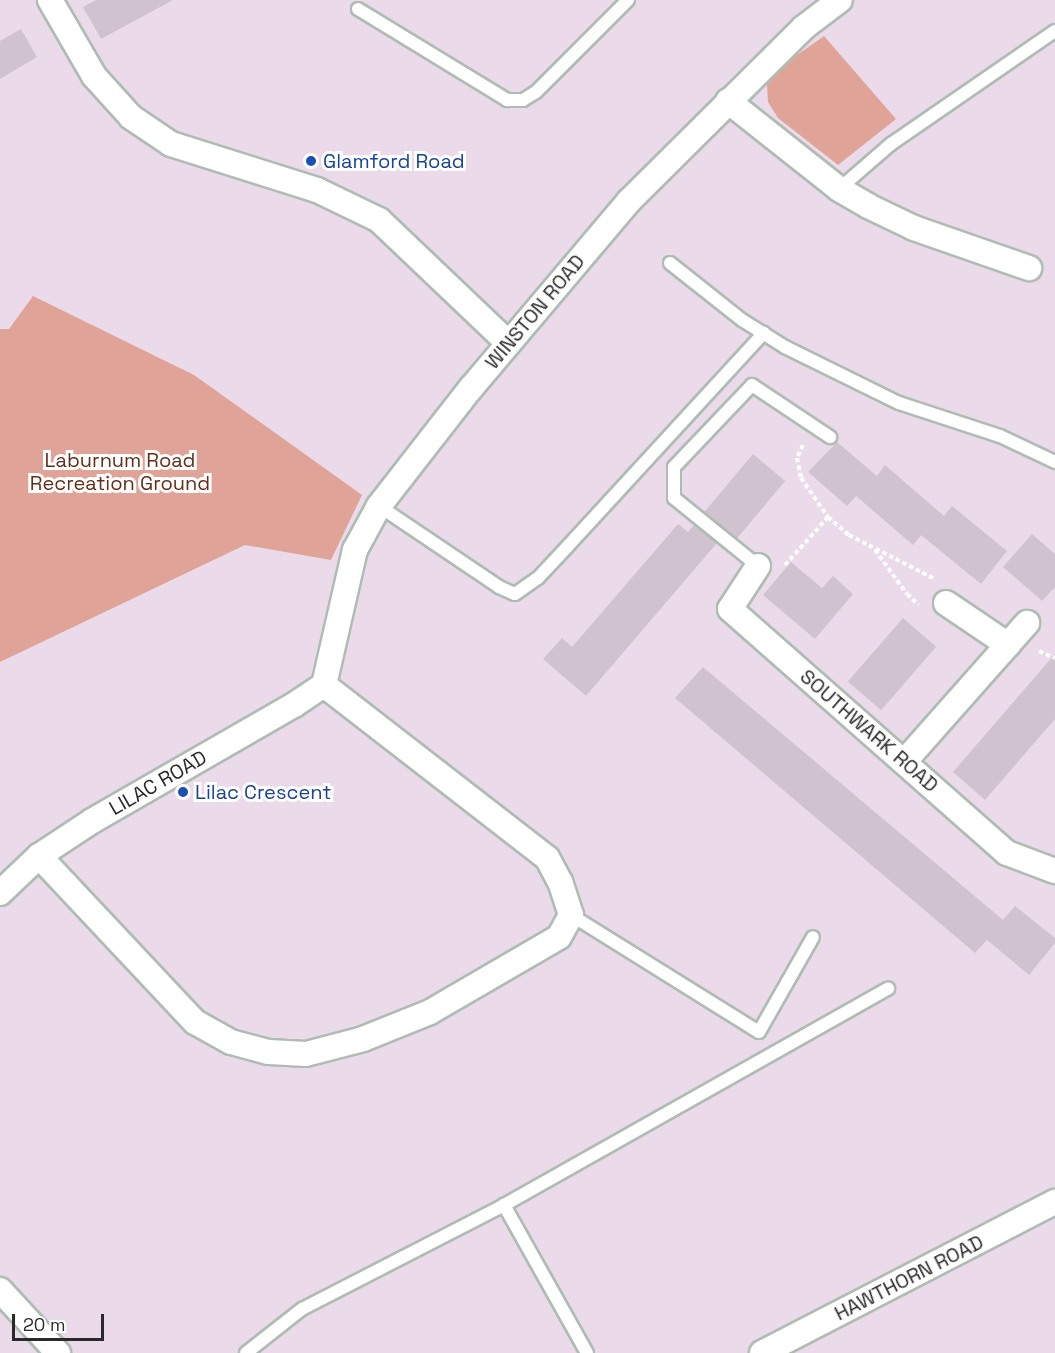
<!DOCTYPE html>
<html>
<head>
<meta charset="utf-8">
<style>
  body { margin:0 }
  #map { position:relative; width:1055px; height:1353px; overflow:hidden; background:#ebdbea; font-family:"Space Grotesk",sans-serif }
  div>[style] { position:absolute }
  .green>* { inset:0; background:#e0a398 }
  .building>* { inset:0; background:#d0c3cf; transform-origin:0 0 }
  .path>* { height:4px; margin-top:-2px; transform-origin:0; background:repeating-linear-gradient(90deg,#fff 0 4.5px,transparent 0 7.5px) }
  .roads { filter:drop-shadow(2px 0 #afbcb3) drop-shadow(-2px 0 #afbcb3) drop-shadow(0 2px #afbcb3) drop-shadow(0 -2px #afbcb3) }
  .lane>* { height:12px; margin:-6px; padding:0 6px; transform-origin:6px; border-radius:6px; background:#fff }
  .street>* { height:24px; margin:-12px; padding:0 12px; transform-origin:12px; border-radius:12px; background:#fff }
  .dots>* { width:16px; height:16px; translate:-50% -50%; box-sizing:border-box; border:3px solid #fff; border-radius:50% }
  span { translate:-50% -50%; white-space:nowrap; text-align:center; line-height:1.15; -webkit-text-stroke:6px #fff; paint-order:stroke }
  .transit-label { font-size:20px; color:#164399 }
  .left { translate:0 -50%; text-align:left }
  .street-label { font-size:20px; color:#292929 }
  .park-label { font-size:20px; color:#632f1b }
  .scale { position:absolute; left:12px; top:1314px; width:92px; height:27px; box-sizing:border-box; border:3px solid #292929; border-top:0; padding-left:8px; font-size:18px; line-height:21px; white-space:nowrap; color:#292929; -webkit-text-stroke:4px #fff; paint-order:stroke }
</style>
</head>
<body>
<div id="map">
  <div class="green">
    <i style="clip-path:polygon(824px 36px,896px 119px,838px 165px,778px 118px,768px 102px,767px 85px,780px 67px)"></i>
    <i style="clip-path:polygon(33px 296px,194px 375px,362px 495px,331px 560px,245px 545px,0 662px,0 329px,9px 329px)"></i>
  </div>
  <div class="building">
    <i style="clip-path:polygon(96px 0,173px 0,101px 39px,83px 7px)"></i>
    <i style="clip-path:polygon(21px 29px,37px 57px,0 79px,0 41px)"></i>
    <i style="clip-path:polygon(837px 442px,877px 476px,885px 465px,944px 516px,952px 506px,1007px 551px,981px 584px,921px 535px,913px 545px,856px 496px,847px 506px,808px 472px)"></i>
    <i style="left:753px;top:454px;width:42px;height:76px;rotate:40deg"></i>
    <i style="clip-path:polygon(678px 524px,688px 532px,694px 525px,717px 543px,586px 696px,543px 659px,562px 638px,572px 647px)"></i>
    <i style="clip-path:polygon(1032px 534px,1055px 554px,1055px 587px,1042px 601px,1003px 567px)"></i>
    <i style="clip-path:polygon(791px 562px,822px 588px,833px 576px,853px 594px,815px 639px,763px 595px)"></i>
    <i style="left:903px;top:618px;width:44px;height:84px;rotate:41deg"></i>
    <i style="clip-path:polygon(1055px 654px,1055px 719px,985px 800px,953px 772px)"></i>
    <i style="clip-path:polygon(703px 667px,1003px 920px,1015px 906px,1055px 938px,1055px 943px,1029px 975px,987px 940px,975px 953px,675px 698px)"></i>
  </div>
  <div class="path">
    <i style="left:803px;top:445px;width:14px;rotate:115deg"></i>
    <i style="left:797px;top:458px;width:20px;rotate:79deg"></i>
    <i style="left:801px;top:478px;width:47px;rotate:55.3deg"></i>
    <i style="left:875px;top:550px;width:54px;rotate:54deg"></i>
    <i style="left:907px;top:594px;width:16px;rotate:43deg"></i>
    <i style="left:785px;top:565px;width:64px;rotate:-48.1deg"></i>
    <i style="left:828px;top:517px;width:28px;rotate:41deg"></i>
    <i style="left:849px;top:535px;width:97px;rotate:27.1deg"></i>
    <i style="left:1039px;top:651px;width:17px;rotate:24deg"></i>
  </div>
  <div class="roads">
    <div class="lane">
      <i style="left:358px;top:9px;width:175px;rotate:31.4deg"></i>
      <i style="left:507px;top:100px;width:16px"></i>
      <i style="left:523px;top:100px;width:15px;rotate:-32deg"></i>
      <i style="left:536px;top:92px;width:130px;rotate:-45deg"></i>
      <i style="left:839px;top:189px;width:69px;rotate:-40.9deg"></i>
      <i style="left:891px;top:144px;width:199px;rotate:-34.6deg"></i>
      <i style="left:670px;top:263px;width:92px;rotate:38.4deg"></i>
      <i style="left:742px;top:320px;width:51px;rotate:32.1deg"></i>
      <i style="left:785px;top:347px;width:127px;rotate:26.2deg"></i>
      <i style="left:899px;top:403px;width:106px;rotate:18.1deg"></i>
      <i style="left:1000px;top:436px;width:61px;rotate:25.3deg"></i>
      <i style="left:379px;top:506px;width:145px;rotate:34deg"></i>
      <i style="left:499px;top:587px;width:17px;rotate:24deg"></i>
      <i style="left:515px;top:594px;width:28px;rotate:-35deg"></i>
      <i style="left:538px;top:578px;width:42px;rotate:-46.9deg"></i>
      <i style="left:567px;top:547px;width:291px;rotate:-47.4deg"></i>
      <i style="left:758px;top:566px;width:108px;rotate:-141deg"></i>
      <i style="left:674px;top:498px;width:31px;rotate:-90deg"></i>
      <i style="left:674px;top:467px;width:113px;rotate:-46.4deg"></i>
      <i style="left:752px;top:385px;width:94px;rotate:33.7deg"></i>
      <i style="left:571px;top:915px;width:221px;rotate:31.9deg"></i>
      <i style="left:759px;top:1032px;width:109px;rotate:-60.4deg"></i>
      <i style="left:246px;top:1353px;width:71px;rotate:-38.2deg"></i>
      <i style="left:302px;top:1309px;width:227px;rotate:-27.2deg"></i>
      <i style="left:587px;top:1353px;width:170px;rotate:-119.3deg"></i>
      <i style="left:504px;top:1205px;width:441px;rotate:-29.4deg"></i>
    </div>
    <div class="street">
      <i style="left:50px;top:0;width:88px;rotate:59.9deg"></i>
      <i style="left:94px;top:76px;width:55px;rotate:47.9deg"></i>
      <i style="left:131px;top:117px;width:48px;rotate:34deg"></i>
      <i style="left:171px;top:144px;width:153px;rotate:17.5deg"></i>
      <i style="left:317px;top:190px;width:69px;rotate:25.8deg"></i>
      <i style="left:379px;top:220px;width:178px;rotate:43.6deg"></i>
      <i style="left:728px;top:101px;width:142px;rotate:38.4deg"></i>
      <i style="left:839px;top:189px;width:34px;rotate:30deg"></i>
      <i style="left:868px;top:206px;width:51px;rotate:25.6deg"></i>
      <i style="left:914px;top:228px;width:122px;rotate:19.2deg"></i>
      <i style="left:758px;top:566px;width:51px;rotate:123.1deg"></i>
      <i style="left:730px;top:609px;width:369px;rotate:41.4deg"></i>
      <i style="left:1007px;top:853px;width:51px;rotate:20.6deg"></i>
      <i style="left:946px;top:603px;width:75px;rotate:34.1deg"></i>
      <i style="left:324px;top:685px;width:139px;rotate:-77.1deg"></i>
      <i style="left:355px;top:550px;width:50px;rotate:-61.4deg"></i>
      <i style="left:379px;top:506px;width:150px;rotate:-52.1deg"></i>
      <i style="left:471px;top:388px;width:245px;rotate:-49.8deg"></i>
      <i style="left:629px;top:201px;width:245px;rotate:-44.8deg"></i>
      <i style="left:803px;top:28px;width:46px;rotate:-37.1deg"></i>
      <i style="left:904px;top:762px;width:186px;rotate:-48.5deg"></i>
      <i style="left:39px;top:856px;width:228px;rotate:46.8deg"></i>
      <i style="left:195px;top:1022px;width:41px;rotate:29.1deg"></i>
      <i style="left:231px;top:1042px;width:39px;rotate:15deg"></i>
      <i style="left:269px;top:1052px;width:37px;rotate:3deg"></i>
      <i style="left:306px;top:1054px;width:59px;rotate:-14.7deg"></i>
      <i style="left:363px;top:1039px;width:72px;rotate:-21.9deg"></i>
      <i style="left:430px;top:1012px;width:149px;rotate:-30.2deg"></i>
      <i style="left:559px;top:937px;width:25px;rotate:-61deg"></i>
      <i style="left:571px;top:915px;width:35px;rotate:-108deg"></i>
      <i style="left:560px;top:882px;width:27px;rotate:-118deg"></i>
      <i style="left:547px;top:858px;width:282px;rotate:-142.2deg"></i>
      <i style="left:0;top:893px;width:54px;rotate:-43.5deg"></i>
      <i style="left:39px;top:856px;width:64px;rotate:-33.4deg"></i>
      <i style="left:92px;top:821px;width:233px;rotate:-29.9deg"></i>
      <i style="left:294px;top:705px;width:36px;rotate:-34deg"></i>
      <i style="left:0;top:1290px;width:86px;rotate:47.4deg"></i>
      <i style="left:762px;top:1353px;width:330px;rotate:-27.3deg"></i>
    </div>
  </div>
  <div class="dots">
    <i style="left:311px;top:161px;background:#1a4fb4"></i>
    <i style="left:183px;top:792px;background:#1a4fb4"></i>
  </div>
  <div class="transit-label">
    <span class="left" style="left:323px;top:161px">Glamford Road</span>
    <span class="left" style="left:195px;top:792px">Lilac Crescent</span>
  </div>
  <div class="street-label">
    <span style="left:535px;top:312px;rotate:-50deg">WINSTON ROAD</span>
    <span style="left:869px;top:731px;rotate:41deg">SOUTHWARK ROAD</span>
    <span style="left:158px;top:783px;rotate:-30deg">LILAC ROAD</span>
    <span style="left:909px;top:1278px;rotate:-27deg">HAWTHORN ROAD</span>
  </div>
  <div class="park-label">
    <span style="left:120px;top:472px">Laburnum Road<br>Recreation Ground</span>
  </div>
  <div class="scale">20 m</div>
</div>
</body>
</html>
